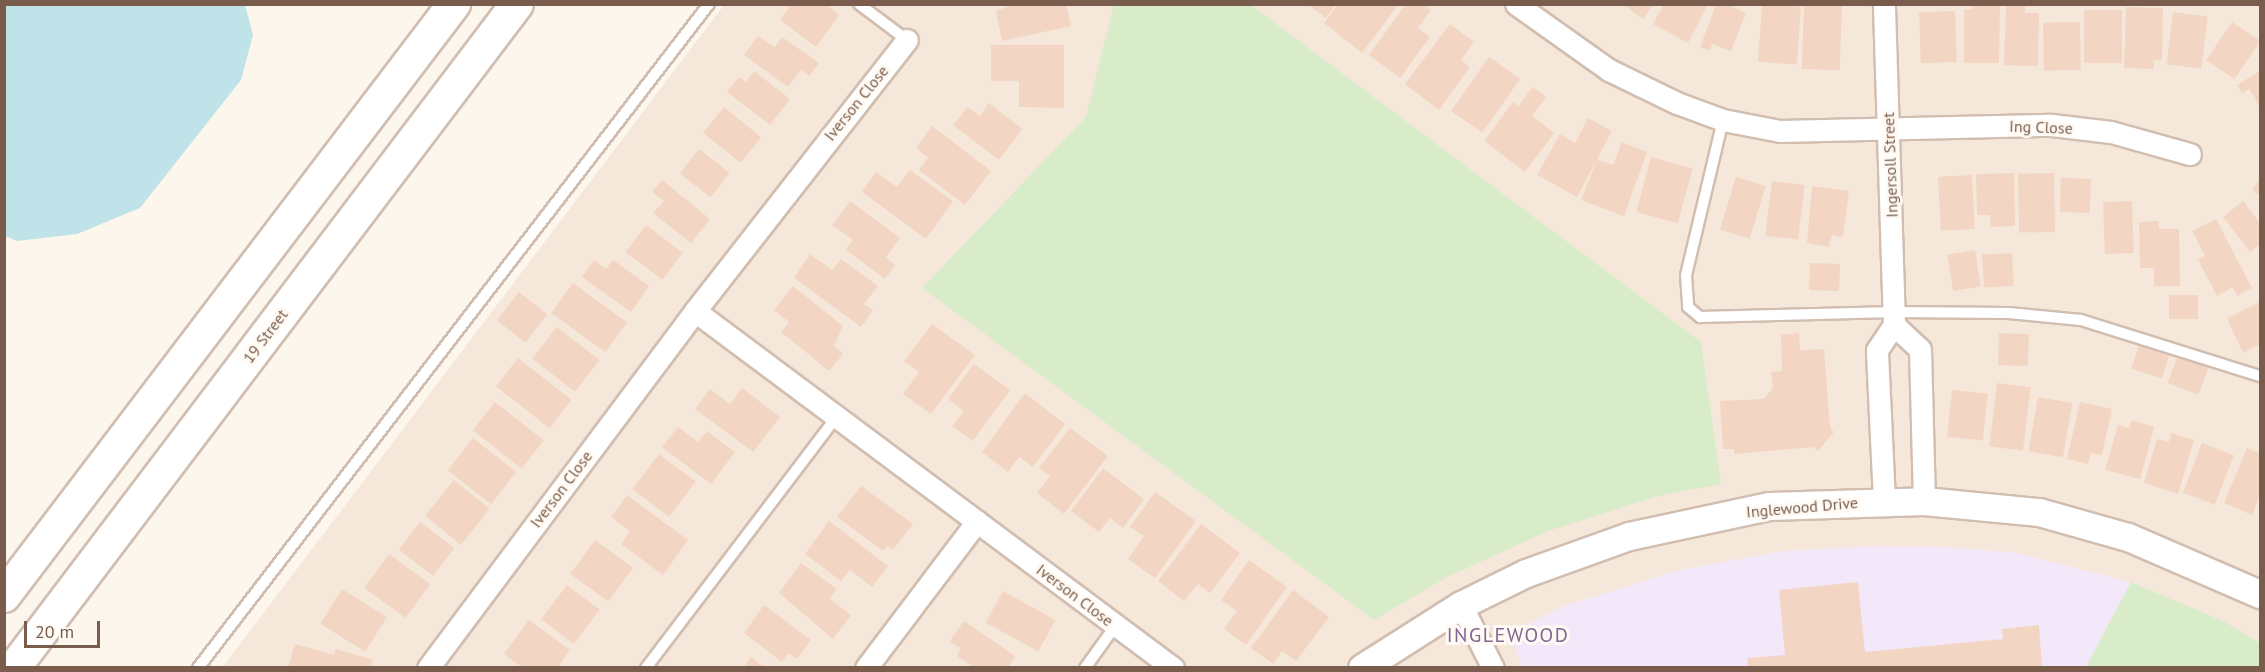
<!DOCTYPE html>
<html>
<head>
<meta charset="utf-8">
<style>
  body { margin:0 }
  #map { position:relative; width:2265px; height:672px; overflow:hidden; background:#fdf6ec; font-family:"PT Sans",sans-serif }
  div>[style] { position:absolute }
  .residential>* { inset:0; background:#f5e8da }
  .education>* { inset:0; background:#f3e8fa }
  .green>* { inset:0; background:#d8ecc9 }
  .water>* { inset:0; background:#bfe3e8 }
  .building>* { inset:0; background:#f3d5c3; transform-origin:0 0 }
  .roads { filter:drop-shadow(2px 0 #d1beb0) drop-shadow(-2px 0 #d1beb0) drop-shadow(0 2px #d1beb0) drop-shadow(0 -2px #d1beb0) }
  .service>* { height:10px; margin:-5px; padding:0 5px; transform-origin:5px; border-radius:5px; background:#fff }
  .minor>* { height:21px; margin:-10.5px; padding:0 10.5px; transform-origin:10.5px; border-radius:10.5px; background:#fff }
  .tertiary>* { height:27px; margin:-13.5px; padding:0 13.5px; transform-origin:13.5px; border-radius:13.5px; background:#fff }
  .secondary>* { height:32px; margin:-16px; padding:0 16px; transform-origin:16px; border-radius:16px; background:#fff }
  span { translate:-50% -50%; white-space:nowrap; text-align:center; line-height:1.15; -webkit-text-stroke:6px #fffaf3; paint-order:stroke }
  .street-label { font-size:16px; color:#7a5c4d }
  .quarter-label { font-size:20px; color:#846695; letter-spacing:1.5px }
  .frame { position:absolute; inset:0; border:6px solid #7a5c4d; pointer-events:none }
  .scale { position:absolute; left:24px; top:621px; width:76px; height:27px; box-sizing:border-box; border:3px solid #7a5c4d; border-top:0; padding-left:8px; font-size:18px; line-height:21px; white-space:nowrap; color:#7a5c4d; -webkit-text-stroke:4px #fffaf3; paint-order:stroke }
</style>
</head>
<body>
<div id="map">
  <div class="residential">
    <i style="clip-path:polygon(724px 5px,2260px 5px,2260px 667px,222px 668px)"></i>
  </div>
  <div class="education">
    <i style="clip-path:polygon(1878px 546px,1947px 547px,2016px 553px,2131px 582px,2086px 667px,1522px 668px,1513px 643px,1514px 631px,1564px 606px,1680px 570px,1784px 551px)"></i>
  </div>
  <div class="green">
    <i style="clip-path:polygon(1114px 5px,1251px 5px,1701px 342px,1721px 484px,1658px 496px,1548px 531px,1447px 577px,1374px 620px,922px 288px,1086px 117px)"></i>
    <i style="clip-path:polygon(2131px 582px,2225px 622px,2260px 643px,2260px 667px,2086px 667px)"></i>
  </div>
  <div class="water">
    <i style="clip-path:polygon(5px 4px,245px 5px,253px 35px,241px 80px,140px 208px,77px 234px,17px 241px,5px 236px)"></i>
  </div>
  <div class="building">
    <i style="clip-path:polygon(791px 4px,826px 4px,839px 15px,816px 47px,780px 20px)"></i>
    <i style="clip-path:polygon(1015px 4px,1066px 4px,1071px 26px,1002px 41px,996px 11px)"></i>
    <i style="clip-path:polygon(1307px 4px,1336px 4px,1326px 18px)"></i>
    <i style="clip-path:polygon(1338px 4px,1399px 4px,1362px 53px,1324px 23px)"></i>
    <i style="clip-path:polygon(1406px 4px,1424px 4px,1431px 10px,1418px 28px,1430px 37px,1400px 78px,1369px 55px)"></i>
    <i style="clip-path:polygon(1623px 4px,1654px 4px,1643px 19px)"></i>
    <i style="clip-path:polygon(1664px 4px,1708px 4px,1688px 43px,1653px 24px)"></i>
    <i style="left:1762px;top:4px;width:39px;height:58px;rotate:4deg"></i>
    <i style="left:1804px;top:4px;width:38px;height:65px;rotate:2deg"></i>
    <i style="clip-path:polygon(1972px 4px,2000px 4px,1999px 63px,1964px 63px,1964px 10px,1972px 9px)"></i>
    <i style="clip-path:polygon(2006px 4px,2025px 4px,2025px 13px,2039px 13px,2038px 66px,2004px 65px)"></i>
    <i style="clip-path:polygon(1716px 5px,1729px 5px,1746px 13px,1731px 51px,1712px 44px,1710px 51px,1700px 47px)"></i>
    <i style="clip-path:polygon(2126px 7px,2163px 8px,2162px 61px,2154px 60px,2154px 69px,2124px 68px)"></i>
    <i style="left:2084px;top:10px;width:38px;height:53px"></i>
    <i style="left:1955px;top:11px;width:51px;height:36px;rotate:88deg"></i>
    <i style="left:2173px;top:12px;width:35px;height:53px;rotate:7deg"></i>
    <i style="left:2080px;top:22px;width:48px;height:37px;rotate:89deg"></i>
    <i style="left:2232px;top:22px;width:34px;height:46px;rotate:34deg"></i>
    <i style="clip-path:polygon(1450px 24px,1474px 42px,1461px 60px,1470px 67px,1439px 110px,1405px 84px)"></i>
    <i style="clip-path:polygon(758px 36px,775px 47px,782px 37px,819px 63px,809px 76px,801px 70px,788px 87px,744px 55px)"></i>
    <i style="clip-path:polygon(991px 45px,1064px 45px,1064px 108px,1019px 107px,1019px 81px,991px 81px)"></i>
    <i style="left:1489px;top:57px;width:38px;height:66px;rotate:35deg"></i>
    <i style="clip-path:polygon(754px 71px,790px 99px,770px 125px,727px 92px,739px 77px,746px 82px)"></i>
    <i style="clip-path:polygon(2260px 71px,2260px 107px,2249px 89px,2242px 93px,2237px 85px)"></i>
    <i style="clip-path:polygon(1533px 87px,1546px 97px,1532px 116px,1554px 133px,1525px 172px,1484px 141px,1513px 102px,1518px 106px)"></i>
    <i style="clip-path:polygon(989px 103px,1022px 129px,999px 160px,953px 125px,968px 107px,980px 116px)"></i>
    <i style="left:724px;top:107px;width:48px;height:33px;rotate:39deg"></i>
    <i style="clip-path:polygon(1588px 118px,1612px 131px,1577px 197px,1537px 175px,1560px 134px,1575px 143px)"></i>
    <i style="clip-path:polygon(932px 126px,991px 171px,965px 205px,919px 170px,928px 158px,916px 148px)"></i>
    <i style="clip-path:polygon(1622px 142px,1647px 152px,1624px 216px,1581px 200px,1597px 159px,1613px 165px)"></i>
    <i style="left:699px;top:149px;width:39px;height:31px;rotate:38deg"></i>
    <i style="left:1651px;top:157px;width:43px;height:57px;rotate:15deg"></i>
    <i style="clip-path:polygon(910px 170px,953px 201px,926px 239px,862px 192px,876px 172px,897px 187px)"></i>
    <i style="clip-path:polygon(2014px 173px,2015px 226px,1991px 227px,1990px 215px,1977px 215px,1976px 174px)"></i>
    <i style="left:2054px;top:173px;width:59px;height:36px;rotate:89deg"></i>
    <i style="left:1972px;top:175px;width:54px;height:34px;rotate:87deg"></i>
    <i style="left:1736px;top:177px;width:31px;height:55px;rotate:17deg"></i>
    <i style="left:2061px;top:178px;width:30px;height:34px;rotate:2deg"></i>
    <i style="clip-path:polygon(2260px 178px,2260px 196px,2252px 190px)"></i>
    <i style="clip-path:polygon(662px 180px,710px 219px,691px 243px,653px 213px,664px 201px,652px 192px)"></i>
    <i style="left:1772px;top:181px;width:33px;height:55px;rotate:7deg"></i>
    <i style="clip-path:polygon(1812px 186px,1849px 191px,1843px 237px,1832px 235px,1829px 247px,1807px 243px)"></i>
    <i style="clip-path:polygon(850px 201px,900px 238px,886px 257px,895px 265px,885px 279px,846px 250px,853px 240px,832px 225px)"></i>
    <i style="left:2132px;top:201px;width:52px;height:29px;rotate:88deg"></i>
    <i style="clip-path:polygon(2243px 201px,2260px 223px,2260px 244px,2250px 252px,2223px 217px)"></i>
    <i style="clip-path:polygon(2216px 219px,2252px 288px,2237px 296px,2233px 287px,2217px 296px,2198px 260px,2205px 256px,2192px 231px)"></i>
    <i style="clip-path:polygon(2159px 221px,2159px 229px,2179px 229px,2180px 286px,2154px 286px,2154px 268px,2140px 268px,2139px 222px)"></i>
    <i style="left:646px;top:225px;width:46px;height:34px;rotate:37deg"></i>
    <i style="left:1975px;top:250px;width:37px;height:28px;rotate:81deg"></i>
    <i style="left:2012px;top:253px;width:33px;height:30px;rotate:87deg"></i>
    <i style="clip-path:polygon(810px 254px,832px 270px,841px 259px,878px 286px,864px 304px,873px 310px,861px 327px,794px 278px)"></i>
    <i style="clip-path:polygon(594px 260px,606px 269px,613px 260px,649px 286px,631px 312px,582px 277px)"></i>
    <i style="left:1810px;top:263px;width:30px;height:27px;rotate:2deg"></i>
    <i style="left:573px;top:283px;width:67px;height:37px;rotate:36deg"></i>
    <i style="clip-path:polygon(793px 286px,843px 326px,834px 346px,843px 354px,829px 371px,781px 332px,789px 322px,774px 310px)"></i>
    <i style="left:519px;top:292px;width:36px;height:36px;rotate:38deg"></i>
    <i style="left:2198px;top:295px;width:24px;height:29px;rotate:90deg"></i>
    <i style="clip-path:polygon(2260px 302px,2260px 344px,2243px 353px,2227px 318px)"></i>
    <i style="clip-path:polygon(932px 324px,975px 355px,931px 414px,903px 394px,919px 372px,904px 361px)"></i>
    <i style="left:557px;top:327px;width:54px;height:40px;rotate:38deg"></i>
    <i style="clip-path:polygon(1799px 333px,1800px 350px,1824px 349px,1830px 428px,1834px 432px,1818px 451px,1813px 447px,1734px 454px,1734px 449px,1723px 449px,1720px 401px,1764px 399px,1773px 387px,1771px 372px,1782px 371px,1781px 335px)"></i>
    <i style="left:1999px;top:333px;width:30px;height:32px;rotate:2deg"></i>
    <i style="left:2140px;top:342px;width:32px;height:28px;rotate:18deg"></i>
    <i style="left:2179px;top:353px;width:33px;height:32px;rotate:21deg"></i>
    <i style="left:518px;top:358px;width:68px;height:36px;rotate:38deg"></i>
    <i style="clip-path:polygon(974px 364px,1010px 390px,973px 441px,952px 426px,964px 411px,948px 399px)"></i>
    <i style="left:1997px;top:383px;width:34px;height:64px;rotate:7deg"></i>
    <i style="clip-path:polygon(742px 388px,780px 417px,753px 452px,695px 409px,710px 389px,730px 404px)"></i>
    <i style="left:1952px;top:390px;width:36px;height:47px;rotate:6deg"></i>
    <i style="clip-path:polygon(1025px 393px,1065px 424px,1033px 467px,1019px 457px,1008px 472px,982px 452px)"></i>
    <i style="left:2038px;top:397px;width:35px;height:55px;rotate:10deg"></i>
    <i style="left:495px;top:402px;width:62px;height:36px;rotate:38deg"></i>
    <i style="clip-path:polygon(2080px 402px,2112px 409px,2102px 455px,2091px 453px,2088px 464px,2067px 459px)"></i>
    <i style="clip-path:polygon(2132px 420px,2154px 427px,2140px 479px,2105px 470px,2118px 425px,2129px 428px)"></i>
    <i style="clip-path:polygon(678px 427px,698px 442px,707px 431px,735px 452px,711px 484px,662px 447px)"></i>
    <i style="clip-path:polygon(1070px 428px,1108px 456px,1064px 514px,1037px 493px,1050px 476px,1039px 468px)"></i>
    <i style="clip-path:polygon(2171px 433px,2194px 440px,2178px 494px,2144px 483px,2157px 439px,2169px 442px)"></i>
    <i style="left:473px;top:438px;width:55px;height:41px;rotate:38deg"></i>
    <i style="left:2202px;top:443px;width:34px;height:53px;rotate:21deg"></i>
    <i style="clip-path:polygon(2247px 448px,2260px 454px,2260px 495px,2252px 515px,2224px 503px)"></i>
    <i style="left:659px;top:454px;width:46px;height:44px;rotate:37deg"></i>
    <i style="clip-path:polygon(1103px 468px,1144px 499px,1123px 528px,1110px 518px,1099px 532px,1071px 511px)"></i>
    <i style="left:454px;top:480px;width:46px;height:46px;rotate:39deg"></i>
    <i style="clip-path:polygon(861px 486px,913px 524px,893px 550px,887px 546px,883px 551px,837px 517px)"></i>
    <i style="clip-path:polygon(1155px 492px,1196px 521px,1155px 578px,1128px 559px,1144px 536px,1130px 527px)"></i>
    <i style="clip-path:polygon(627px 495px,688px 540px,663px 575px,621px 544px,630px 531px,611px 517px)"></i>
    <i style="clip-path:polygon(829px 521px,888px 566px,872px 587px,850px 570px,841px 581px,805px 554px)"></i>
    <i style="left:420px;top:522px;width:43px;height:35px;rotate:37deg"></i>
    <i style="clip-path:polygon(1201px 524px,1240px 553px,1210px 593px,1198px 584px,1184px 601px,1158px 581px)"></i>
    <i style="left:595px;top:540px;width:47px;height:42px;rotate:36deg"></i>
    <i style="left:389px;top:554px;width:51px;height:42px;rotate:36deg"></i>
    <i style="clip-path:polygon(1249px 560px,1287px 587px,1246px 645px,1224px 629px,1237px 611px,1221px 600px)"></i>
    <i style="clip-path:polygon(801px 563px,837px 589px,830px 599px,851px 615px,833px 639px,779px 593px)"></i>
    <i style="clip-path:polygon(1858px 582px,1865px 652px,2003px 639px,2002px 629px,2039px 625px,2042px 668px,1748px 668px,1747px 658px,1785px 655px,1779px 590px)"></i>
    <i style="left:567px;top:585px;width:41px;height:43px;rotate:37deg"></i>
    <i style="left:342px;top:589px;width:53px;height:41px;rotate:32deg"></i>
    <i style="clip-path:polygon(1293px 590px,1329px 617px,1296px 661px,1282px 651px,1273px 664px,1251px 648px)"></i>
    <i style="left:1003px;top:591px;width:60px;height:36px;rotate:29deg"></i>
    <i style="clip-path:polygon(764px 605px,811px 640px,797px 659px,788px 653px,782px 662px,744px 633px)"></i>
    <i style="clip-path:polygon(529px 620px,570px 650px,557px 668px,523px 668px,504px 654px)"></i>
    <i style="clip-path:polygon(964px 621px,1015px 656px,1008px 668px,975px 668px,957px 656px,961px 648px,949px 642px)"></i>
    <i style="clip-path:polygon(295px 644px,334px 655px,336px 649px,373px 660px,371px 668px,288px 668px)"></i>
    <i style="clip-path:polygon(751px 657px,765px 668px,743px 668px)"></i>
  </div>
  <div class="roads">
    <div class="service">
      <i style="left:859px;top:4px;width:60px;rotate:36.9deg"></i>
      <i style="left:1723px;top:120px;width:159px;rotate:103.4deg"></i>
      <i style="left:1686px;top:275px;width:32px;rotate:86deg"></i>
      <i style="left:1688px;top:307px;width:16px;rotate:40deg"></i>
      <i style="left:1700px;top:317px;width:194px;rotate:-1.5deg"></i>
      <i style="left:1894px;top:312px;width:115px;rotate:0.5deg"></i>
      <i style="left:2009px;top:313px;width:72px;rotate:5.6deg"></i>
      <i style="left:2081px;top:320px;width:188px;rotate:17.4deg"></i>
      <i style="left:198px;top:668px;width:838px;rotate:-52.42deg"></i>
      <i style="left:646px;top:668px;width:316px;rotate:-52.8deg"></i>
      <i style="left:1085px;top:668px;width:53px;rotate:-54.2deg"></i>
    </div>
    <div class="minor">
      <i style="left:1516px;top:4px;width:114px;rotate:35.4deg"></i>
      <i style="left:1609px;top:70px;width:76px;rotate:25.9deg"></i>
      <i style="left:1677px;top:103px;width:49px;rotate:20.3deg"></i>
      <i style="left:1723px;top:120px;width:58px;rotate:10.9deg"></i>
      <i style="left:1780px;top:131px;width:272px;rotate:-1.3deg"></i>
      <i style="left:2052px;top:125px;width:59px;rotate:6.8deg"></i>
      <i style="left:2111px;top:132px;width:82px;rotate:15.6deg"></i>
      <i style="left:695px;top:311px;width:597px;rotate:36.75deg"></i>
      <i style="left:1894px;top:325px;width:35px;rotate:43deg"></i>
      <i style="left:1920px;top:349px;width:152px;rotate:88.5deg"></i>
      <i style="left:1884px;top:501px;width:151px;rotate:-92.7deg"></i>
      <i style="left:1877px;top:350px;width:30px;rotate:-56deg"></i>
      <i style="left:1894px;top:325px;width:321px;rotate:-91.8deg"></i>
      <i style="left:1461px;top:605px;width:71px;rotate:63.1deg"></i>
      <i style="left:428px;top:668px;width:446px;rotate:-53.2deg"></i>
      <i style="left:695px;top:311px;width:344px;rotate:-52deg"></i>
      <i style="left:866px;top:668px;width:184px;rotate:-52.9deg"></i>
    </div>
    <div class="tertiary">
      <i style="left:1362px;top:668px;width:117px;rotate:-32.5deg"></i>
      <i style="left:1461px;top:605px;width:72px;rotate:-26.2deg"></i>
      <i style="left:1526px;top:573px;width:109px;rotate:-19.8deg"></i>
      <i style="left:1629px;top:536px;width:143px;rotate:-12.1deg"></i>
      <i style="left:1769px;top:506px;width:155px;rotate:-1.8deg"></i>
      <i style="left:1924px;top:501px;width:116px;rotate:5.5deg"></i>
      <i style="left:2039px;top:512px;width:92px;rotate:15.7deg"></i>
      <i style="left:2128px;top:537px;width:144px;rotate:23.4deg"></i>
    </div>
    <div class="secondary">
      <i style="left:4px;top:596px;width:744px;rotate:-52.76deg"></i>
      <i style="left:14px;top:668px;width:833px;rotate:-52.85deg"></i>
    </div>
  </div>
  <div class="street-label">
    <span style="left:856px;top:103px;rotate:-51deg">Iverson Close</span>
    <span style="left:2041px;top:127px;rotate:2deg">Ing Close</span>
    <span style="left:1890px;top:165px;rotate:-92deg">Ingersoll Street</span>
    <span style="left:265px;top:336px;rotate:-53deg">19 Street</span>
    <span style="left:561px;top:489px;rotate:-53deg">Iverson Close</span>
    <span style="left:1802px;top:507px;rotate:-5deg">Inglewood Drive</span>
    <span style="left:1075px;top:595px;rotate:37deg">Iverson Close</span>
  </div>
  <div class="quarter-label">
    <span style="left:1508px;top:635px">INGLEWOOD</span>
  </div>
  <div class="frame"></div>
  <div class="scale">20 m</div>
</div>
</body>
</html>
